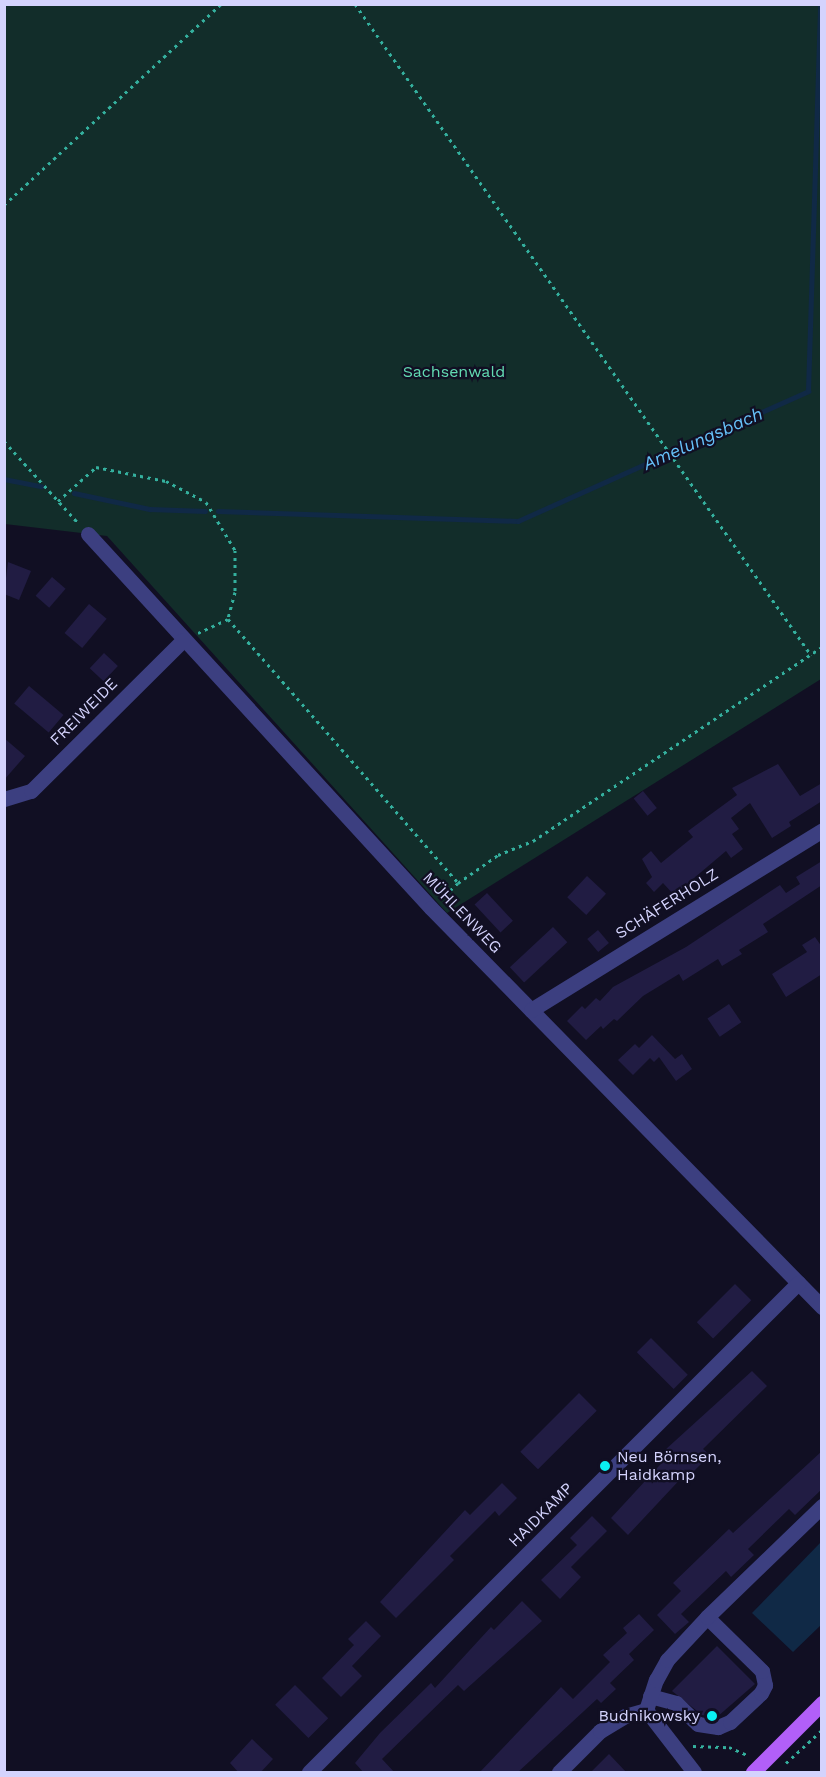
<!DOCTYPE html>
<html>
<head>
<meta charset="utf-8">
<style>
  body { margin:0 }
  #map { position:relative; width:826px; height:1777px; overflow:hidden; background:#110f23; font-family:"Work Sans",sans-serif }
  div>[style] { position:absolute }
  .green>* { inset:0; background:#122d2a }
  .water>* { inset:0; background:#102946 }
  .stream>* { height:4.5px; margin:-2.25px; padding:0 2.25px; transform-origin:2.25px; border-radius:2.25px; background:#102946 }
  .building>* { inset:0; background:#211c43; transform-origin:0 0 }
  .path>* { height:3px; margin-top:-1.5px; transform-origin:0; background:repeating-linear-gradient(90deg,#34b09e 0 3px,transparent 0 7.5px) }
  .minor>* { height:15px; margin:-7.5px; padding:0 7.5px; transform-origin:7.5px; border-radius:7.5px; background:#3c3f80 }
  .major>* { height:15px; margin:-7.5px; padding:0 7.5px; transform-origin:7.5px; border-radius:7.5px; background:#b25ff8 }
  .dots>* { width:16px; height:16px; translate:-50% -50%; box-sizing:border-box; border:3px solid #110f23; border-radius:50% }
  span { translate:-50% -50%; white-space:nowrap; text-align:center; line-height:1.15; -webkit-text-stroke:4.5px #110f23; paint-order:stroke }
  .park-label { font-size:16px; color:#62dab2 }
  .street-label { font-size:16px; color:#d4d3fd }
  .poi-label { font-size:16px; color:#d4d3fd }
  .left { translate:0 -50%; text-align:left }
  .right { translate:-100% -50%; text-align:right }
  .water-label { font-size:18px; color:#66c1f9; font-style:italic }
  .frame { position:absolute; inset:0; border:6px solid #d4d3fd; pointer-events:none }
</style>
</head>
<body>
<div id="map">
  <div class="green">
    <i style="clip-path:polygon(5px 5px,821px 5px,821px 679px,447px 913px,107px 536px,5px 524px)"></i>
  </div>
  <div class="water">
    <i style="clip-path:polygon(821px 1542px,821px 1625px,793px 1652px,752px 1613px)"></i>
  </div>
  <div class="stream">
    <i style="left:4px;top:479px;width:38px;rotate:11deg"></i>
    <i style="left:74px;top:493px;width:78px;rotate:11.9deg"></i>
    <i style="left:150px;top:509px;width:55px;rotate:2.1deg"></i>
    <i style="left:218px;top:511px;width:300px;rotate:1.9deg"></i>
    <i style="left:518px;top:521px;width:318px;rotate:-24.1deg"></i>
    <i style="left:808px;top:391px;width:387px;rotate:-88.2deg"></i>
  </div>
  <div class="building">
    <i style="clip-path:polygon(8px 562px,31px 571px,19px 600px,4px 594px)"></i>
    <i style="left:52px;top:577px;width:18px;height:25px;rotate:41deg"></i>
    <i style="left:89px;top:604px;width:23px;height:38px;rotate:40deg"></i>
    <i style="left:104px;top:653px;width:19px;height:21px;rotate:43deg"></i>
    <i style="left:29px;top:686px;width:45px;height:23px;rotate:40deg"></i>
    <i style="clip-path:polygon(4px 738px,25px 756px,4px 780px)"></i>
    <i style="clip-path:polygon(778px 764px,800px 796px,822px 783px,822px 801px,789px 822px,791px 826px,772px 838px,750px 803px,731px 818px,739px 829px,732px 834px,743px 849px,731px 858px,726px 851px,674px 895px,663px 883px,654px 892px,646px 883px,652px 877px,642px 859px,651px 851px,661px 863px,693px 837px,688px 831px,737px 795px,732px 788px)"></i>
    <i style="left:643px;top:791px;width:22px;height:12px;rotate:51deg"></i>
    <i style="clip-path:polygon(822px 861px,822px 885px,763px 924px,768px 932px,739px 950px,742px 954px,722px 966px,718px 959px,683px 981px,679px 974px,643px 996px,617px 1021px,614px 1019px,603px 1029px,601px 1026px,586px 1040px,567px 1021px,582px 1006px,585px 1009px,596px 998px,600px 1001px,613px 987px,686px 947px,780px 885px,786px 893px,800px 884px,796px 877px)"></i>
    <i style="left:587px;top:876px;width:26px;height:29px;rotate:43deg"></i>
    <i style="left:487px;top:893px;width:38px;height:17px;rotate:47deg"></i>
    <i style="left:553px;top:927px;width:21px;height:59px;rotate:47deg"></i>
    <i style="left:598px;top:930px;width:17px;height:14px;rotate:50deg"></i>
    <i style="clip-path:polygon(815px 937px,822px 947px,822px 974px,786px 997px,772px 974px,807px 952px,802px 945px)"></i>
    <i style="left:729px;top:1004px;width:22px;height:26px;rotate:56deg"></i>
    <i style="clip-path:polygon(652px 1035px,675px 1059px,682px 1054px,692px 1069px,676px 1081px,659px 1057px,654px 1062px,650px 1058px,633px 1075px,618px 1060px,635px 1044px,639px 1048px)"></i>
    <i style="left:735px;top:1284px;width:23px;height:54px;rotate:45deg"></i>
    <i style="left:651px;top:1338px;width:52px;height:20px;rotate:45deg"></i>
    <i style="clip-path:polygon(752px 1371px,767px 1386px,703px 1449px,710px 1455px,690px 1475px,687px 1472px,628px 1535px,611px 1518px,670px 1454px,665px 1450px)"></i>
    <i style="left:579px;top:1393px;width:25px;height:83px;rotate:45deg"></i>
    <i style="clip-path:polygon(822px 1451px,822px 1489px,795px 1515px,789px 1509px,748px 1549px,754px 1555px,731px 1577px,726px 1571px,681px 1614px,689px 1622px,675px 1634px,657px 1615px,681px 1591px,673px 1583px,729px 1529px,733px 1533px)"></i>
    <i style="clip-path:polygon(502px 1483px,517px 1498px,499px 1516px,495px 1511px,450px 1556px,454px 1560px,396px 1618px,380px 1602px,465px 1510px,470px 1515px)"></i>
    <i style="clip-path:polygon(592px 1516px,607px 1531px,571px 1567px,581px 1577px,560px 1599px,541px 1580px,577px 1545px,570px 1538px)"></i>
    <i style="clip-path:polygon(522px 1601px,542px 1621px,464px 1691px,458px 1685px,382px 1759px,395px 1773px,364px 1773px,355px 1763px,380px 1733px,431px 1683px,435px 1688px,491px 1627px,494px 1630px)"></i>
    <i style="clip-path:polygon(639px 1614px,654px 1630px,629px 1654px,634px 1660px,610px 1683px,616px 1689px,601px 1703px,597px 1699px,517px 1773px,479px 1773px,561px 1687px,573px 1699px,610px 1662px,603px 1655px,627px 1633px,623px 1628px)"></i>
    <i style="clip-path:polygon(366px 1621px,381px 1636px,352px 1666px,362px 1676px,341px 1697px,322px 1678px,354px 1645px,348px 1639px)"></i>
    <i style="clip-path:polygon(717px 1646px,755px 1684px,717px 1717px,702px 1715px,672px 1691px)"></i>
    <i style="left:295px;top:1685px;width:47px;height:28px;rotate:45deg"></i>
    <i style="clip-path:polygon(252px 1739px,273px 1759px,260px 1773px,239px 1773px,230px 1763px)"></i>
    <i style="clip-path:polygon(609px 1754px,627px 1773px,590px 1773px)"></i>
  </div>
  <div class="path">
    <i style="left:355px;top:4px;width:795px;rotate:54.99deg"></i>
    <i style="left:4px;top:205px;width:296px;rotate:-42.8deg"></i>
    <i style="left:4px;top:441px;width:110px;rotate:47.9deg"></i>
    <i style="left:58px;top:501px;width:51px;rotate:-41.8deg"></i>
    <i style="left:96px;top:467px;width:71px;rotate:11.3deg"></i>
    <i style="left:166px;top:481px;width:45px;rotate:27.7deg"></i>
    <i style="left:206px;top:502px;width:56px;rotate:58.9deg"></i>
    <i style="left:235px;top:550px;width:42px;rotate:90deg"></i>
    <i style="left:235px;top:592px;width:28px;rotate:105deg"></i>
    <i style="left:198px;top:633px;width:33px;rotate:-25deg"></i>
    <i style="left:228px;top:619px;width:350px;rotate:48.9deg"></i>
    <i style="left:458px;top:883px;width:22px;rotate:137deg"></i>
    <i style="left:458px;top:883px;width:49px;rotate:-35deg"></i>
    <i style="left:498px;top:855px;width:38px;rotate:-22deg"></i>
    <i style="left:533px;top:841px;width:348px;rotate:-33.9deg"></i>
    <i style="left:693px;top:1746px;width:36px;rotate:2deg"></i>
    <i style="left:729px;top:1747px;width:22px;rotate:24deg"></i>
    <i style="left:786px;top:1763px;width:49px;rotate:-42.5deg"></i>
  </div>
  <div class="minor">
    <i style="left:88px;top:534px;width:507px;rotate:47.48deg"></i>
    <i style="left:431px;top:908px;width:559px;rotate:45.58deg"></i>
    <i style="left:4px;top:799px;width:28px;rotate:-17deg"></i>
    <i style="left:31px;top:791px;width:214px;rotate:-44.8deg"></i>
    <i style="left:531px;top:1010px;width:342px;rotate:-31.7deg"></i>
    <i style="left:650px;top:1696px;width:27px;rotate:15deg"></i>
    <i style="left:676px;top:1703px;width:30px;rotate:44deg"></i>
    <i style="left:698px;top:1724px;width:20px;rotate:9deg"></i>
    <i style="left:718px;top:1727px;width:13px;rotate:-23deg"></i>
    <i style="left:730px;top:1722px;width:42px;rotate:-43.1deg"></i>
    <i style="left:761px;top:1693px;width:9px;rotate:-63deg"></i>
    <i style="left:765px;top:1685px;width:14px;rotate:-102deg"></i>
    <i style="left:762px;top:1671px;width:77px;rotate:-135.5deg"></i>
    <i style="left:309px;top:1772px;width:692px;rotate:-45deg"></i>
    <i style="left:559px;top:1772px;width:58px;rotate:-45deg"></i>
    <i style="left:600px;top:1731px;width:29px;rotate:-31deg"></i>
    <i style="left:625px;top:1716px;width:22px;rotate:-16deg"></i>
    <i style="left:694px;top:1772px;width:78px;rotate:-127.7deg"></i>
    <i style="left:646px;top:1710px;width:32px;rotate:-72deg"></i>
    <i style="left:656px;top:1680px;width:23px;rotate:-61deg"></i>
    <i style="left:667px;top:1660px;width:59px;rotate:-47.1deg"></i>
    <i style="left:707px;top:1617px;width:160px;rotate:-44deg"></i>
  </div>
  <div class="major">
    <i style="left:753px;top:1772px;width:98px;rotate:-45deg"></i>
  </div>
  <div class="dots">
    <i style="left:605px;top:1466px;background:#0aeff2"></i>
    <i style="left:712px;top:1716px;background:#0aeff2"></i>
  </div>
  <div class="park-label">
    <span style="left:454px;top:372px">Sachsenwald</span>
  </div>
  <div class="street-label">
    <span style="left:84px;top:712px;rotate:-45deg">FREIWEIDE</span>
    <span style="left:667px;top:904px;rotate:-32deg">SCHÄFERHOLZ</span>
    <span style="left:462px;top:913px;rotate:46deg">MÜHLENWEG</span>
    <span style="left:541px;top:1515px;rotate:-45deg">HAIDKAMP</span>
  </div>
  <div class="poi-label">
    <span class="left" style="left:617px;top:1466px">Neu Börnsen,<br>Haidkamp</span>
    <span class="right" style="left:700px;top:1716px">Budnikowsky</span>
  </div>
  <div class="water-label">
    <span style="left:703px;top:439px;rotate:-24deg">Amelungsbach</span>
  </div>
  <div class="frame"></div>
</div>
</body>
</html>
